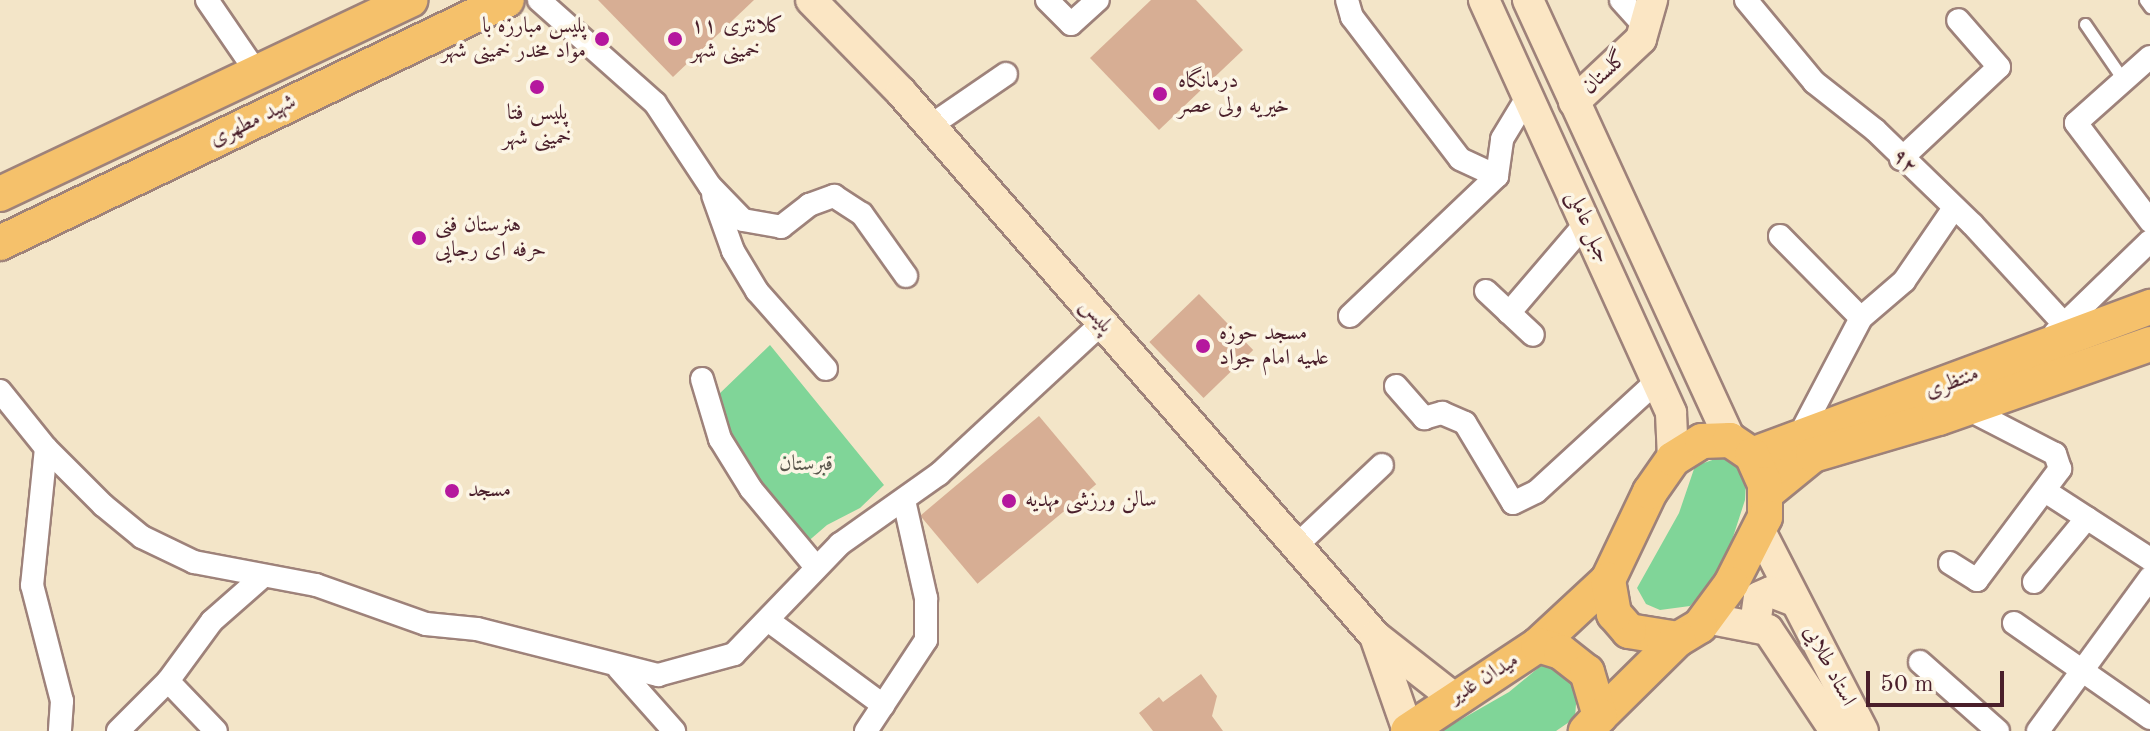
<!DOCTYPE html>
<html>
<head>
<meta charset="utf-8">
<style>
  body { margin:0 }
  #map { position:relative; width:2150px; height:731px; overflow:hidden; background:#f3e5c8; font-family:"Old Standard TT",Amiri,serif }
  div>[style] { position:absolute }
  .green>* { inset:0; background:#80d598 }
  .building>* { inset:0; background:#d7ae94; transform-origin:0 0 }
  .roads { filter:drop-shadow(2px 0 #9e827a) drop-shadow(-2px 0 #9e827a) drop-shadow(0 2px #9e827a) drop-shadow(0 -2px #9e827a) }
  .lane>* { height:11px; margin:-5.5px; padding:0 5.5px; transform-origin:5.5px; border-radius:5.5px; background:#fff }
  .street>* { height:22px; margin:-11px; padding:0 11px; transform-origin:11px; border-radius:11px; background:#fff }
  .secondary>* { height:30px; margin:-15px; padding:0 15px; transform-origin:15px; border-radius:15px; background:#fbe6c4 }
  .primary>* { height:34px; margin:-17px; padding:0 17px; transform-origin:17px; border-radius:17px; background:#f5c16b }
  .dots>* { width:22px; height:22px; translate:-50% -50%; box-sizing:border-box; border:4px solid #fcf5e5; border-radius:50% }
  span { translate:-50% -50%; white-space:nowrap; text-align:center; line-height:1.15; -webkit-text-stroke:7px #fcf5e5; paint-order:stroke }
  .poi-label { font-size:22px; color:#4a1f2b }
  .right { translate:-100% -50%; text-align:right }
  .left { translate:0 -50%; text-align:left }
  .street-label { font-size:22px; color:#4a1f2b }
  .park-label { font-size:22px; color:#5a564c }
  .scale { position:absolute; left:1866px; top:671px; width:138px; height:36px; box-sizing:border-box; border:4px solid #4a1f2b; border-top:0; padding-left:10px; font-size:24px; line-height:28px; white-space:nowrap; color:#4a1f2b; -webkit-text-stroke:6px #fcf5e5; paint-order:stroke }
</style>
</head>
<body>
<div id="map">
  <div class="green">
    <i style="clip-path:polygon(770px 345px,884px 485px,860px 508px,827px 525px,805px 544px,732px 441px,717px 396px)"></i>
    <i style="clip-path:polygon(1724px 456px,1747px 464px,1745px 500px,1723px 568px,1690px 606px,1660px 610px,1646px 604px,1637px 588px,1679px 513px,1695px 466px)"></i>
    <i style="clip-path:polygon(1543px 664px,1571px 676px,1577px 690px,1575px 718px,1556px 731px,1441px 731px,1509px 692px)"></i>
  </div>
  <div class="building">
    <i style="clip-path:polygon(598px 0,754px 0,673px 77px)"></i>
    <i style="clip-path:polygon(1151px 0,1196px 0,1243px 50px,1159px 130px,1090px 58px)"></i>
    <i style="left:1199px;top:294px;width:78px;height:69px;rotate:46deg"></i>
    <i style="left:1039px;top:416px;width:89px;height:155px;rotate:50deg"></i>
    <i style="clip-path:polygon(1201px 674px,1217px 696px,1212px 716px,1223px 731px,1153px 731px,1139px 713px,1159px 697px,1163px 702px)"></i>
  </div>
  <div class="roads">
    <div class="lane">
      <i style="left:2145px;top:0;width:9px;rotate:54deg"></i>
      <i style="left:2085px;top:24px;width:69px;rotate:55.6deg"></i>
    </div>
    <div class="street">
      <i style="left:207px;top:0;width:88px;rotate:55.6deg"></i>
      <i style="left:539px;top:0;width:155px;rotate:41.6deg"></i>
      <i style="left:655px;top:103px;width:100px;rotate:56.5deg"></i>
      <i style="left:710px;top:186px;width:47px;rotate:45.9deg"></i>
      <i style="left:743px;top:220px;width:39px;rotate:10deg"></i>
      <i style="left:781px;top:227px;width:36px;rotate:-38deg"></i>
      <i style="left:809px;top:205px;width:27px;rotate:-20deg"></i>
      <i style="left:834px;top:196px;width:33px;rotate:33deg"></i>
      <i style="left:862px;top:214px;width:76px;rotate:54.6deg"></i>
      <i style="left:1047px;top:0;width:34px;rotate:45deg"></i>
      <i style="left:1071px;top:24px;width:36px;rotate:-42deg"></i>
      <i style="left:1347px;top:0;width:18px;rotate:74deg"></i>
      <i style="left:1352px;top:17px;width:178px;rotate:52.7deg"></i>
      <i style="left:1460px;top:159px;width:41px;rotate:24.7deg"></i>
      <i style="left:1621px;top:0;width:36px;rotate:48deg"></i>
      <i style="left:1746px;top:0;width:107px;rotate:50.3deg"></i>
      <i style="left:1814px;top:82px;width:78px;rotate:38.2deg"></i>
      <i style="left:1875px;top:130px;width:136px;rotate:44.1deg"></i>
      <i style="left:1973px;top:225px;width:134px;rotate:47.4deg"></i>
      <i style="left:2150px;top:57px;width:99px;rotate:138.3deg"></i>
      <i style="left:2076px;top:123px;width:123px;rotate:52.9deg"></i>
      <i style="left:930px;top:126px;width:92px;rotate:-34.4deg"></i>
      <i style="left:1901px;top:159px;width:134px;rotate:-43.2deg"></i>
      <i style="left:1999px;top:67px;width:62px;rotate:-131.1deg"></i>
      <i style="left:713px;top:195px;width:59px;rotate:70.3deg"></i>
      <i style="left:733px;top:251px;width:47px;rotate:59deg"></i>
      <i style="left:757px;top:291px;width:104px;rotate:48.5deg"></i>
      <i style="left:1780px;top:236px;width:115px;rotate:45.4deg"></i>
      <i style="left:1486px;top:291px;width:64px;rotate:43.1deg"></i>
      <i style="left:1509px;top:313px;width:118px;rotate:-49.5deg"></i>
      <i style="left:1350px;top:316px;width:203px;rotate:-43.6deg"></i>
      <i style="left:1497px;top:176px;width:37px;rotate:-82deg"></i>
      <i style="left:1502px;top:139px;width:50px;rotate:-58.8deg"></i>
      <i style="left:2055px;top:333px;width:132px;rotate:-44.1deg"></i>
      <i style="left:702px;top:379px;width:63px;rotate:73.3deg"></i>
      <i style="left:720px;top:439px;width:59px;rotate:58.2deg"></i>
      <i style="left:751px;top:489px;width:102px;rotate:50.2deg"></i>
      <i style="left:1396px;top:386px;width:43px;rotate:48.8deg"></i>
      <i style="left:1424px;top:418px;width:19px;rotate:-16deg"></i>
      <i style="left:1442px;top:413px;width:25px;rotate:23deg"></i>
      <i style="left:1465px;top:423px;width:93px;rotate:59deg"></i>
      <i style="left:1513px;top:503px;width:25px;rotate:-26deg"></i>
      <i style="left:1536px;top:492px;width:164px;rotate:-42.5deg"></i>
      <i style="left:0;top:391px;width:73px;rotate:51.1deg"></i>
      <i style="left:46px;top:448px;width:81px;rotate:45deg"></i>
      <i style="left:103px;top:505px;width:50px;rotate:39.4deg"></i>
      <i style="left:142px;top:537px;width:58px;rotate:25.7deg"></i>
      <i style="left:194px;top:562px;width:124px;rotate:10.7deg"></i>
      <i style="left:316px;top:585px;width:117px;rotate:19.5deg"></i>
      <i style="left:426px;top:624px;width:51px;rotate:5.6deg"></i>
      <i style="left:477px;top:629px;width:187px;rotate:14.3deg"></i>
      <i style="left:658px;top:675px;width:79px;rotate:-15.4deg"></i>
      <i style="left:734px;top:654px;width:153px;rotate:-46.1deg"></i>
      <i style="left:840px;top:544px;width:121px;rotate:-35.3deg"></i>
      <i style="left:939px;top:474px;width:222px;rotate:-42.8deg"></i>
      <i style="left:1798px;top:438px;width:136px;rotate:-62.3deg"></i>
      <i style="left:1861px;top:318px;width:57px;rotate:-40.7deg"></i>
      <i style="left:1904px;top:281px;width:88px;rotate:-55.6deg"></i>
      <i style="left:46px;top:448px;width:138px;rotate:95.8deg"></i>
      <i style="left:32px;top:585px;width:120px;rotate:75.5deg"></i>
      <i style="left:62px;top:701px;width:30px;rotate:94deg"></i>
      <i style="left:2045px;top:491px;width:125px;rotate:32.9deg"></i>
      <i style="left:1296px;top:546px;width:118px;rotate:-43.3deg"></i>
      <i style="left:1950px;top:563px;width:32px;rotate:32deg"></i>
      <i style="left:1977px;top:580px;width:139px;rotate:-53.2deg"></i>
      <i style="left:2060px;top:469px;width:16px;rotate:-108deg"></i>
      <i style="left:2055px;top:454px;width:100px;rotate:-152.7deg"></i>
      <i style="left:2034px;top:582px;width:83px;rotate:-50.4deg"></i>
      <i style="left:769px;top:621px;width:142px;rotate:36.4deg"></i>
      <i style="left:2014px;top:623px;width:166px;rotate:34.9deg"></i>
      <i style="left:1920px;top:662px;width:104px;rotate:41.5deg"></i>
      <i style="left:619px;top:669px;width:83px;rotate:48.4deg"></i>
      <i style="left:168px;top:681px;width:69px;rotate:46.2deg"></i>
      <i style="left:118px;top:731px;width:71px;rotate:-45deg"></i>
      <i style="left:168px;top:681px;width:74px;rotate:-53.7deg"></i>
      <i style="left:212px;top:621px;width:67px;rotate:-41.3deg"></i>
      <i style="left:866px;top:731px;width:109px;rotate:-56.6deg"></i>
      <i style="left:926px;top:640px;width:42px;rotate:-90deg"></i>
      <i style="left:926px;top:598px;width:100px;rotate:-102.7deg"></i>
      <i style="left:2038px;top:731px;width:190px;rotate:-53.8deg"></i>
    </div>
    <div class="secondary">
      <i style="left:811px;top:0;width:129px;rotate:45.6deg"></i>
      <i style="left:901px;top:92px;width:722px;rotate:48.93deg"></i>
      <i style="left:1375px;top:636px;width:100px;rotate:38.1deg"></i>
      <i style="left:1484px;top:0;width:453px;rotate:65.6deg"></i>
      <i style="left:1671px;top:413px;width:46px;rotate:87.5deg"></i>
      <i style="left:1528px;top:0;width:484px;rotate:65.3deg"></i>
      <i style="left:1574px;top:102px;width:92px;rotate:-43.2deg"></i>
      <i style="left:1641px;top:39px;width:41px;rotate:-74.2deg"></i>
      <i style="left:1759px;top:529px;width:227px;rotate:62.8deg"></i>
      <i style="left:1706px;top:618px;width:63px;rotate:11deg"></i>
      <i style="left:1768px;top:630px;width:121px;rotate:56.4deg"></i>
      <i style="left:1755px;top:625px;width:28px;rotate:-82deg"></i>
      <i style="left:1759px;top:597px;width:13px;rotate:-23deg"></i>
      <i style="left:1771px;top:592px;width:26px;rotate:21deg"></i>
      <i style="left:1375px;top:636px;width:101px;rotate:70.8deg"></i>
    </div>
    <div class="primary">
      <i style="left:0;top:194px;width:454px;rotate:-25.3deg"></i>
      <i style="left:0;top:243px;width:562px;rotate:-25.61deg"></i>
      <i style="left:1752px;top:455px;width:425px;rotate:-20.4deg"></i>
      <i style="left:1765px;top:494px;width:62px;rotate:-39.1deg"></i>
      <i style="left:1813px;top:455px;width:131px;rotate:-16.4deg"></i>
      <i style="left:1939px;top:418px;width:224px;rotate:-19.3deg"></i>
      <i style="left:1538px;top:645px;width:96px;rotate:-42.9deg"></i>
      <i style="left:1608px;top:580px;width:98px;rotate:-64.5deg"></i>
      <i style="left:1650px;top:492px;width:40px;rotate:-55.1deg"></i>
      <i style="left:1673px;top:459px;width:34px;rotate:-32deg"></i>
      <i style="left:1702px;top:441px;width:28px;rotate:-2deg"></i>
      <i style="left:1730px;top:440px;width:27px;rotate:34deg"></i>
      <i style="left:1752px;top:455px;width:32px;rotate:66deg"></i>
      <i style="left:1765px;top:484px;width:33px;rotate:90deg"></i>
      <i style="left:1765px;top:517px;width:75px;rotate:116.9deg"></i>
      <i style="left:1731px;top:584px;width:52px;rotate:126.4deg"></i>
      <i style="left:1700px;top:626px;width:26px;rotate:149deg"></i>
      <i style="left:1678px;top:639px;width:50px;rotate:-170.7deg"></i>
      <i style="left:1629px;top:631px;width:23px;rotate:-131deg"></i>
      <i style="left:1614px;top:614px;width:35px;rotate:-100deg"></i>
      <i style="left:1600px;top:716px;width:110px;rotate:-44.6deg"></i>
      <i style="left:1408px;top:731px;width:156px;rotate:-33.5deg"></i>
      <i style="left:1538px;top:645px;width:24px;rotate:17deg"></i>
      <i style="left:1561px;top:652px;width:33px;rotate:38deg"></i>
      <i style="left:1587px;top:672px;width:46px;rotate:73.5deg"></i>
      <i style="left:1600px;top:716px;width:21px;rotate:133deg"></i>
    </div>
  </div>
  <div class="dots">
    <i style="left:602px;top:39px;background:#b5179e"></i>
    <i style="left:675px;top:39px;background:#b5179e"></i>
    <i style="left:537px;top:87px;background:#b5179e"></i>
    <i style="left:1160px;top:94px;background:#b5179e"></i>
    <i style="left:419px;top:238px;background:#b5179e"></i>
    <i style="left:1203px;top:346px;background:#b5179e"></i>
    <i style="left:452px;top:491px;background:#b5179e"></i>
    <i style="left:1009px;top:501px;background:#b5179e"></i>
  </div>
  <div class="poi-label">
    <span class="right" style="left:586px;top:39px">پلیس مبارزه با<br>مواد مخدر خمینی شهر</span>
    <span class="left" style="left:691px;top:39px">کلانتری ۱۱<br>خمینی شهر</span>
    <span class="left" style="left:1178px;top:94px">درمانگاه<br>خیریه ولی عصر</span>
    <span style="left:537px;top:126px">پلیس فتا<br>خمینی شهر</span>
    <span class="left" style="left:435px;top:238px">هنرستان فنی<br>حرفه ای رجایی</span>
    <span class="left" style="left:1219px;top:346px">مسجد حوزه<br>علمیه امام جواد</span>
    <span class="left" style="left:468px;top:491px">مسجد</span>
    <span class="left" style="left:1025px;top:501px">سالن ورزشی مهدیه</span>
  </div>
  <div class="street-label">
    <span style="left:1605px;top:73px;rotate:-43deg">گلستان</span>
    <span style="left:253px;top:121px;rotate:-26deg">شهید مطهری</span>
    <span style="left:1904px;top:162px;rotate:46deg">۹۲</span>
    <span style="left:1588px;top:227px;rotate:66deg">جبل عاملی</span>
    <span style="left:1096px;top:316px;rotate:49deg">پلیس</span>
    <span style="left:1952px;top:383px;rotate:-21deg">منتظری</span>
    <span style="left:1829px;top:666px;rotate:62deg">استاد طلایی</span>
    <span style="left:1484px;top:679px;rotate:-32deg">میدان غدیر</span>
  </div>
  <div class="park-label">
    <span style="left:806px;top:465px">قبرستان</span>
  </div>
  <div class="scale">50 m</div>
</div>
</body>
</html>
